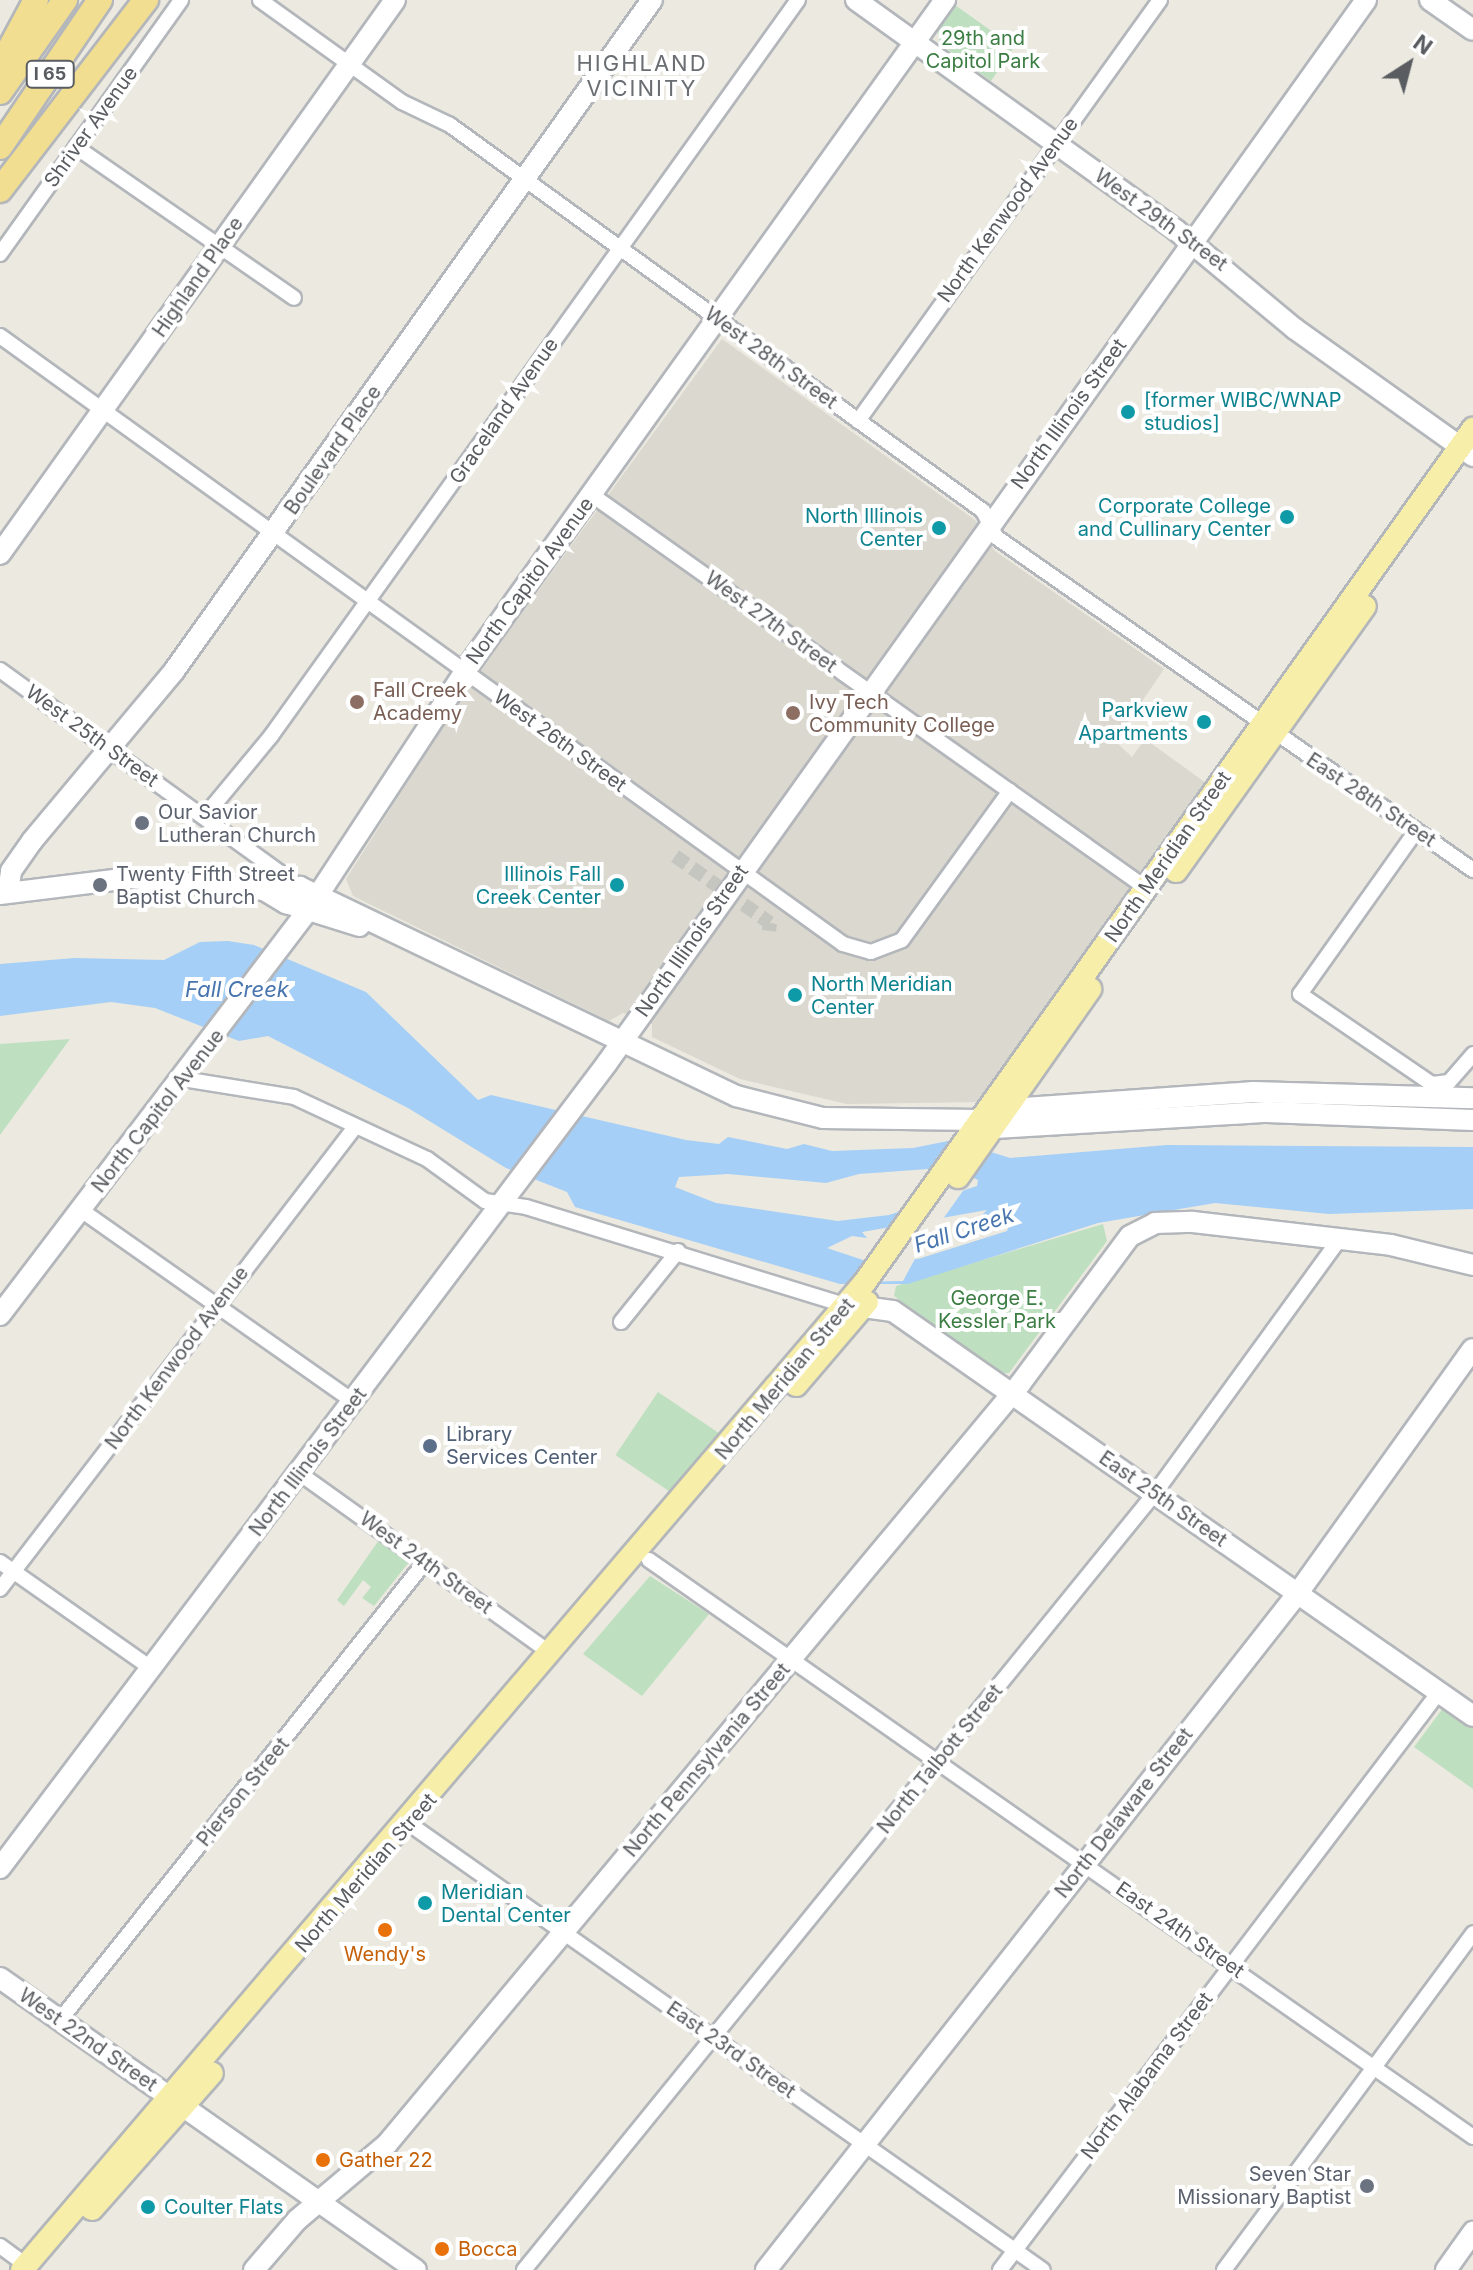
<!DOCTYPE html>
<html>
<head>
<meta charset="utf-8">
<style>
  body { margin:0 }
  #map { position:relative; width:1473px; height:2270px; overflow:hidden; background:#ebe9e0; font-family:Inter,sans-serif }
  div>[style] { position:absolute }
  .education>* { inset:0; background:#dad8cf }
  .green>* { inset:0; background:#bfe0c0; transform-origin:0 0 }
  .water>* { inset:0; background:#a5cff6 }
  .pier>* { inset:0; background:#ebe9e0 }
  .street-tunnel>* { height:14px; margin-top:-7px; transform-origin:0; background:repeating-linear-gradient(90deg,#c6c6c0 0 14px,transparent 0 21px) }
  .roads { filter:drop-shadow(2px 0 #b3b6ba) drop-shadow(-2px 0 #b3b6ba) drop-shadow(0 2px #b3b6ba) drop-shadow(0 -2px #b3b6ba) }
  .street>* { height:14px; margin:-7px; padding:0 7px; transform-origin:7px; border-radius:7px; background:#fff }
  .secondary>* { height:20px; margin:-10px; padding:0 10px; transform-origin:10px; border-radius:10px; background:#fff }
  .primary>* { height:22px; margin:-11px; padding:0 11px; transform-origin:11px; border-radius:11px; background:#f7eea9 }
  .highway>* { height:24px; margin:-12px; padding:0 12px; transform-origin:12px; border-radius:12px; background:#f2de90 }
  .dots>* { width:22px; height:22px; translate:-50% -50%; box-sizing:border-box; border:4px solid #fff; border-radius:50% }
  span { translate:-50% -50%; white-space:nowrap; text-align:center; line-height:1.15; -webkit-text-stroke:8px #fff; paint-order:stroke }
  .shield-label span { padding:2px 6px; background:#fff; border:2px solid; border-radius:6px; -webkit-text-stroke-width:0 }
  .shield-label { font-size:18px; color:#595c60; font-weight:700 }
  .park-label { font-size:20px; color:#3b7d42 }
  .street-label { font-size:20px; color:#595c60 }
  .culture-label { font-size:20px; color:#0d838f }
  .left { translate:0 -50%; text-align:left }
  .right { translate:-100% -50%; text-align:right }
  .education-label { font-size:20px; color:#785e54 }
  .worship-label { font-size:20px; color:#5b616d }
  .service-label { font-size:20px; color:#4e5e75 }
  .food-label { font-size:20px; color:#c56008 }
  .neighbourhood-label { font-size:22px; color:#6a6e72; letter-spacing:2px }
  .water-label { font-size:22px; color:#4875ae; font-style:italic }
  .north { position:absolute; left:1369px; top:24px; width:80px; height:80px; -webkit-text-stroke:6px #fff; paint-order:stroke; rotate:36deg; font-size:22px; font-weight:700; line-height:32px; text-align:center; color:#595c60 }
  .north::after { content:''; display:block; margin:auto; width:28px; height:36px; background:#595c60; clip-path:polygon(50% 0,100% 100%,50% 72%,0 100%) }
</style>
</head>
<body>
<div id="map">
  <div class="education">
    <i style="clip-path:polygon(722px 339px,975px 520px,995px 551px,1164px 669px,1115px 741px,1132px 757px,1145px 739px,1206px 783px,980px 1102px,847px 1104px,740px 1079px,652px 1037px,652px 1024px,623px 1013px,609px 1021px,353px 896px,346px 879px,468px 687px)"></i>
  </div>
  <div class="green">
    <i style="clip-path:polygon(955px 5px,1014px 47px,991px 81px,940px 44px,937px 29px)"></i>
    <i style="clip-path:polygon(70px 1039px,0 1135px,0 1044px)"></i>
    <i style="clip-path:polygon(1103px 1224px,1107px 1241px,1009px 1373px,1000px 1373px,894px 1296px,896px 1286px)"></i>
    <i style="left:658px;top:1392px;width:76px;height:76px;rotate:34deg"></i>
    <i style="clip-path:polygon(379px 1540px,409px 1562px,374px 1606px,362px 1598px,371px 1587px,363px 1580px,344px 1606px,337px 1600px)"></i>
    <i style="clip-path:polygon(650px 1576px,709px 1614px,642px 1696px,583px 1654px)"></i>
    <i style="clip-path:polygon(1443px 1708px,1473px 1728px,1473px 1789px,1414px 1747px)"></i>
  </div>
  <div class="water">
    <i style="clip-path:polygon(evenodd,228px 941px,254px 945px,366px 992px,478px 1100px,491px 1095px,686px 1140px,719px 1144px,728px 1137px,787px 1149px,804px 1144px,832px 1151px,913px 1148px,953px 1140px,1010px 1158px,1167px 1145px,1473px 1147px,1473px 1209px,1329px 1214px,1215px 1203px,1098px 1223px,908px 1284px,840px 1284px,575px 1207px,567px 1192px,506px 1168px,408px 1108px,268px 1036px,239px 1041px,155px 1008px,111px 1002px,0 1016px,0 964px,75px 958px,164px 960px,200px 942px,228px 941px,928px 1169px,969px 1176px,978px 1180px,977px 1186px,889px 1215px,838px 1221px,716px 1203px,675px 1187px,679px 1177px,728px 1174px,826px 1183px,859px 1174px,928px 1169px,228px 941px,987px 1210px,981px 1216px,994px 1225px,1011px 1222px,1007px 1231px,918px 1259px,863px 1260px,827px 1248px,852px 1236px,867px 1238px,862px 1232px,987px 1210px)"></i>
  </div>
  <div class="pier">
    <i style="clip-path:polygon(965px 1188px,938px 1226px,891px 1232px,920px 1199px)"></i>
    <i style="clip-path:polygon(917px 1255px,903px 1281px,855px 1282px,874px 1256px)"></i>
  </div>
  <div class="street-tunnel">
    <i style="left:675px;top:856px;width:116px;rotate:35.2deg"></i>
    <i style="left:770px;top:923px;width:8px;rotate:97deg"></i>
  </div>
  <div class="roads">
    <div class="street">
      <i style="left:260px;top:0;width:175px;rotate:35.7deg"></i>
      <i style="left:402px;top:102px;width:53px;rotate:25.6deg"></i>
      <i style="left:450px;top:125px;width:658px;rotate:35.91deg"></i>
      <i style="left:983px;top:511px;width:29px;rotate:63deg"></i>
      <i style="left:996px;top:537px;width:582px;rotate:34.92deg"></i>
      <i style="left:76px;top:147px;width:265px;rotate:34.7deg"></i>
      <i style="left:0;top:254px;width:312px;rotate:-54.5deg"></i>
      <i style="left:0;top:336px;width:1039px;rotate:35.8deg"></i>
      <i style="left:843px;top:944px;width:29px;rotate:16deg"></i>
      <i style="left:871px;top:952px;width:33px;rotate:-21deg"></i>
      <i style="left:902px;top:940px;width:184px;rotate:-54.1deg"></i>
      <i style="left:858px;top:421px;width:518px;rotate:-54.35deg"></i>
      <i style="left:592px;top:495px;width:679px;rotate:35.35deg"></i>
      <i style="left:0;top:670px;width:370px;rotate:35.9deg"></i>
      <i style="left:204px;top:817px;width:105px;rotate:-50.4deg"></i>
      <i style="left:271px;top:736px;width:905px;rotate:-54.4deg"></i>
      <i style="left:1416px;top:831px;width:200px;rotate:125.4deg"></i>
      <i style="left:1300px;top:994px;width:160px;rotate:34.3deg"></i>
      <i style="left:1432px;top:1084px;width:17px;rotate:-7deg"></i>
      <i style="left:1449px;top:1082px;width:37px;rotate:-49deg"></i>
      <i style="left:183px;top:1079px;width:112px;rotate:9.2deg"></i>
      <i style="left:294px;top:1097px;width:147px;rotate:25deg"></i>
      <i style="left:427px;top:1159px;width:72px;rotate:35.9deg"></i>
      <i style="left:485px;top:1201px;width:41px;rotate:8.3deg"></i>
      <i style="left:526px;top:1207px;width:334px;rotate:17.1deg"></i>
      <i style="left:81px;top:1210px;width:332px;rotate:35.1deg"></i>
      <i style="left:621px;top:1322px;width:91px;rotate:-51.2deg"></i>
      <i style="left:299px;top:1473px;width:311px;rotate:35.6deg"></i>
      <i style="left:649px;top:1560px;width:1006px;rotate:35deg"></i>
      <i style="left:0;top:1562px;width:186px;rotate:35.1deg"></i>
      <i style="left:0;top:1589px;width:583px;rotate:-52.46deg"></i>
      <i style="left:418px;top:1830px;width:764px;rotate:35.15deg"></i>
      <i style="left:60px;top:2020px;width:586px;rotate:-51.45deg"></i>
      <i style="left:0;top:2246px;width:32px;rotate:36deg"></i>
      <i style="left:524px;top:2270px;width:1001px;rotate:-50.92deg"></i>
      <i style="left:1155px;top:1493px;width:316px;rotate:-54deg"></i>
      <i style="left:1000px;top:2270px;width:726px;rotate:-52.78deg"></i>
      <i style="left:1224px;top:2270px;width:419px;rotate:-53.5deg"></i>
    </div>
    <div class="secondary">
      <i style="left:856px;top:0;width:395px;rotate:35.7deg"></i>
      <i style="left:1177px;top:231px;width:153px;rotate:39.7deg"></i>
      <i style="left:1295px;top:329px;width:219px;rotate:35.5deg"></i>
      <i style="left:1430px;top:0;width:52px;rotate:34.9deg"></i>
      <i style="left:0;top:554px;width:680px;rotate:-54.51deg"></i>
      <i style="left:264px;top:890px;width:26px;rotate:31deg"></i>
      <i style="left:286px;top:903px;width:77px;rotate:17.3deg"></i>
      <i style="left:8px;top:891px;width:20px;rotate:-81deg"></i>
      <i style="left:11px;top:871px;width:37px;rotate:-55deg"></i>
      <i style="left:32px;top:841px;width:222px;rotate:-50.1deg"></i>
      <i style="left:174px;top:671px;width:824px;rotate:-54.54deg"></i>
      <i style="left:0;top:894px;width:131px;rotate:-7deg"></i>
      <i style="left:130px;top:878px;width:135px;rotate:5.1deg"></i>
      <i style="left:264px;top:890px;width:36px;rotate:-5deg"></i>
      <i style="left:300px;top:887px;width:484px;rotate:25.6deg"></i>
      <i style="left:736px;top:1096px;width:90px;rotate:14.2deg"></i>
      <i style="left:823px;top:1118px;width:157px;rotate:0.7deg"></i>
      <i style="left:980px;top:1120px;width:32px;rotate:-20deg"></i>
      <i style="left:1010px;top:1109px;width:244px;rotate:-4deg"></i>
      <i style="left:1253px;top:1092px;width:220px;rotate:1.6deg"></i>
      <i style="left:983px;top:1122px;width:13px;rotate:27deg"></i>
      <i style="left:995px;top:1128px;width:272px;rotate:-3.4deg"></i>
      <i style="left:1267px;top:1112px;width:206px;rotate:2.2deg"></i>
      <i style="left:849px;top:1305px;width:44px;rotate:7.8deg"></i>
      <i style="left:893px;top:1311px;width:707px;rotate:34.93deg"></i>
      <i style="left:0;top:1315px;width:510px;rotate:-52.73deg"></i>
      <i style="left:309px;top:909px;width:292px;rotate:-56.7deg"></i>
      <i style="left:469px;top:665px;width:818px;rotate:-54.41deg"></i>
      <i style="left:0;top:1868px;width:1008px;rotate:-52.98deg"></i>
      <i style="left:607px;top:1063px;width:1306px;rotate:-54.47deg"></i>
      <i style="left:0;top:1978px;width:508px;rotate:35.07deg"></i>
      <i style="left:254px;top:2270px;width:66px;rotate:-49.3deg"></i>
      <i style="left:297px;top:2220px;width:118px;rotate:-40.2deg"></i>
      <i style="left:387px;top:2144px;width:989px;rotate:-50.21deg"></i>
      <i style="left:1020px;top:1384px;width:184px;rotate:-53.4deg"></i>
      <i style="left:1130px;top:1236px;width:28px;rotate:-27deg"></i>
      <i style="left:1155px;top:1223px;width:38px;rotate:-2deg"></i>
      <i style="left:1193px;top:1222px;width:199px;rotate:6.6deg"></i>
      <i style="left:1391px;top:1245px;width:84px;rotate:13.7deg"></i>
      <i style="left:766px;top:2270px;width:861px;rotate:-51.84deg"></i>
      <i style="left:1298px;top:1593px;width:300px;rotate:-54.4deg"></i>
      <i style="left:1446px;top:2270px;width:47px;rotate:-54.6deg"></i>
    </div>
    <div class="primary">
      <i style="left:1176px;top:871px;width:325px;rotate:-54.5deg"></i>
      <i style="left:958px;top:1177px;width:230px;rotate:-54.9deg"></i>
      <i style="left:796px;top:1385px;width:109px;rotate:-49.5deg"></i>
      <i style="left:92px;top:2209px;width:181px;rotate:-48.6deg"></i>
      <i style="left:22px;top:2270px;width:1299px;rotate:-49.53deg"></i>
      <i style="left:865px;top:1282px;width:1048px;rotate:-54.52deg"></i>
    </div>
    <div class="highway">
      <i style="left:0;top:67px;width:76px;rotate:-61.8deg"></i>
      <i style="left:0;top:92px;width:113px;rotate:-54.8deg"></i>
      <i style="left:0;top:147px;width:178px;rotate:-55.8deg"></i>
      <i style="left:0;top:190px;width:240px;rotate:-52.5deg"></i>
    </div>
  </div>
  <div class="dots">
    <i style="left:1128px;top:412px;background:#0f9aa8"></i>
    <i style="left:1287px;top:517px;background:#0f9aa8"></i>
    <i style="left:939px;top:528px;background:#0f9aa8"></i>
    <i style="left:357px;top:702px;background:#8d6e63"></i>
    <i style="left:793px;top:713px;background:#8d6e63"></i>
    <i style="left:1204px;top:722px;background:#0f9aa8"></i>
    <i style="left:142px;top:823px;background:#6b7280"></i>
    <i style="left:100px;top:885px;background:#6b7280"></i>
    <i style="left:617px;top:885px;background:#0f9aa8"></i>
    <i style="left:795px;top:995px;background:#0f9aa8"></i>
    <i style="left:430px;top:1446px;background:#5c6f8a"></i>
    <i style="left:425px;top:1903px;background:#0f9aa8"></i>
    <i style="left:385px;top:1930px;background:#e8710a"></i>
    <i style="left:323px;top:2160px;background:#e8710a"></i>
    <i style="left:1367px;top:2186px;background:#6b7280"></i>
    <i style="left:148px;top:2207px;background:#0f9aa8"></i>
    <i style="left:442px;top:2249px;background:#e8710a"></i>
  </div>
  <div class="shield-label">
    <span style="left:50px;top:74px">I 65</span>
  </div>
  <div class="park-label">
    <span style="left:983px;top:50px">29th and<br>Capitol Park</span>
    <span style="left:997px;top:1310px">George E.<br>Kessler Park</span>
  </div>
  <div class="street-label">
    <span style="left:91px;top:127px;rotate:-54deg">Shriver Avenue</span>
    <span style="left:1008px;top:210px;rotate:-54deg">North Kenwood Avenue</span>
    <span style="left:1161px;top:220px;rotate:36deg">West 29th Street</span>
    <span style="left:198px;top:277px;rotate:-55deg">Highland Place</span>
    <span style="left:771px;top:358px;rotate:36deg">West 28th Street</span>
    <span style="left:504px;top:411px;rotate:-55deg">Graceland Avenue</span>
    <span style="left:1069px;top:414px;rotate:-54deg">North Illinois Street</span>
    <span style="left:333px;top:450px;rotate:-55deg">Boulevard Place</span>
    <span style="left:530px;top:581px;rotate:-54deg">North Capitol Avenue</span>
    <span style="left:771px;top:622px;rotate:36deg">West 27th Street</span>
    <span style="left:92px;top:736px;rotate:36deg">West 25th Street</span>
    <span style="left:560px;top:741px;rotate:36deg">West 26th Street</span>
    <span style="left:1371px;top:800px;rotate:34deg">East 28th Street</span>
    <span style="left:1168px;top:857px;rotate:-55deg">North Meridian Street</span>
    <span style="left:692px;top:941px;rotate:-55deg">North Illinois Street</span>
    <span style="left:158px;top:1111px;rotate:-52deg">North Capitol Avenue</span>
    <span style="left:177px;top:1358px;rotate:-53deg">North Kenwood Avenue</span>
    <span style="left:785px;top:1379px;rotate:-50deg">North Meridian Street</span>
    <span style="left:308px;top:1462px;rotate:-53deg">North Illinois Street</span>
    <span style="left:1163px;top:1499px;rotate:35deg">East 25th Street</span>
    <span style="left:426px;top:1563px;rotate:36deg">West 24th Street</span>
    <span style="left:940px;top:1759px;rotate:-51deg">North Talbott Street</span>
    <span style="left:707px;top:1760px;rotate:-50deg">North Pennsylvania Street</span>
    <span style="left:243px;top:1792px;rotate:-51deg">Pierson Street</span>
    <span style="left:1124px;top:1813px;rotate:-52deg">North Delaware Street</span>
    <span style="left:366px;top:1873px;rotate:-49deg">North Meridian Street</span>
    <span style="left:1180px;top:1930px;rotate:35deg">East 24th Street</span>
    <span style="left:88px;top:2040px;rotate:35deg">West 22nd Street</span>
    <span style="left:731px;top:2050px;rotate:35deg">East 23rd Street</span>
    <span style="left:1147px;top:2076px;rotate:-53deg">North Alabama Street</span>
  </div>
  <div class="culture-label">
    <span class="left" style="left:1144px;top:412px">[former WIBC/WNAP<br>studios]</span>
    <span class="right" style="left:1271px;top:518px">Corporate College<br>and Cullinary Center</span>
    <span class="right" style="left:923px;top:528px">North Illinois<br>Center</span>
    <span class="right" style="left:1188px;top:722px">Parkview<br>Apartments</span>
    <span class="right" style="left:601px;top:886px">Illinois Fall<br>Creek Center</span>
    <span class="left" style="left:811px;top:996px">North Meridian<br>Center</span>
    <span class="left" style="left:441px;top:1904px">Meridian<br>Dental Center</span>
    <span class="left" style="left:164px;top:2207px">Coulter Flats</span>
  </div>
  <div class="education-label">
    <span class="left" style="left:373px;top:702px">Fall Creek<br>Academy</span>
    <span class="left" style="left:809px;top:714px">Ivy Tech<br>Community College</span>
  </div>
  <div class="worship-label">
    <span class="left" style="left:158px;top:824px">Our Savior<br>Lutheran Church</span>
    <span class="left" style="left:116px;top:886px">Twenty Fifth Street<br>Baptist Church</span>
    <span class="right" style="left:1351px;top:2186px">Seven Star<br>Missionary Baptist</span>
  </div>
  <div class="service-label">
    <span class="left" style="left:446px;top:1446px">Library<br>Services Center</span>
  </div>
  <div class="food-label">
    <span style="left:385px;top:1954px">Wendy's</span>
    <span class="left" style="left:339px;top:2160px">Gather 22</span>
    <span class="left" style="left:458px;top:2249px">Bocca</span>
  </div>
  <div class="neighbourhood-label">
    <span style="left:642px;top:76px">HIGHLAND<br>VICINITY</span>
  </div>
  <div class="water-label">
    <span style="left:237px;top:990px">Fall Creek</span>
    <span style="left:964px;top:1230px;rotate:-18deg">Fall Creek</span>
  </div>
  <div class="north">N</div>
</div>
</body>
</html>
